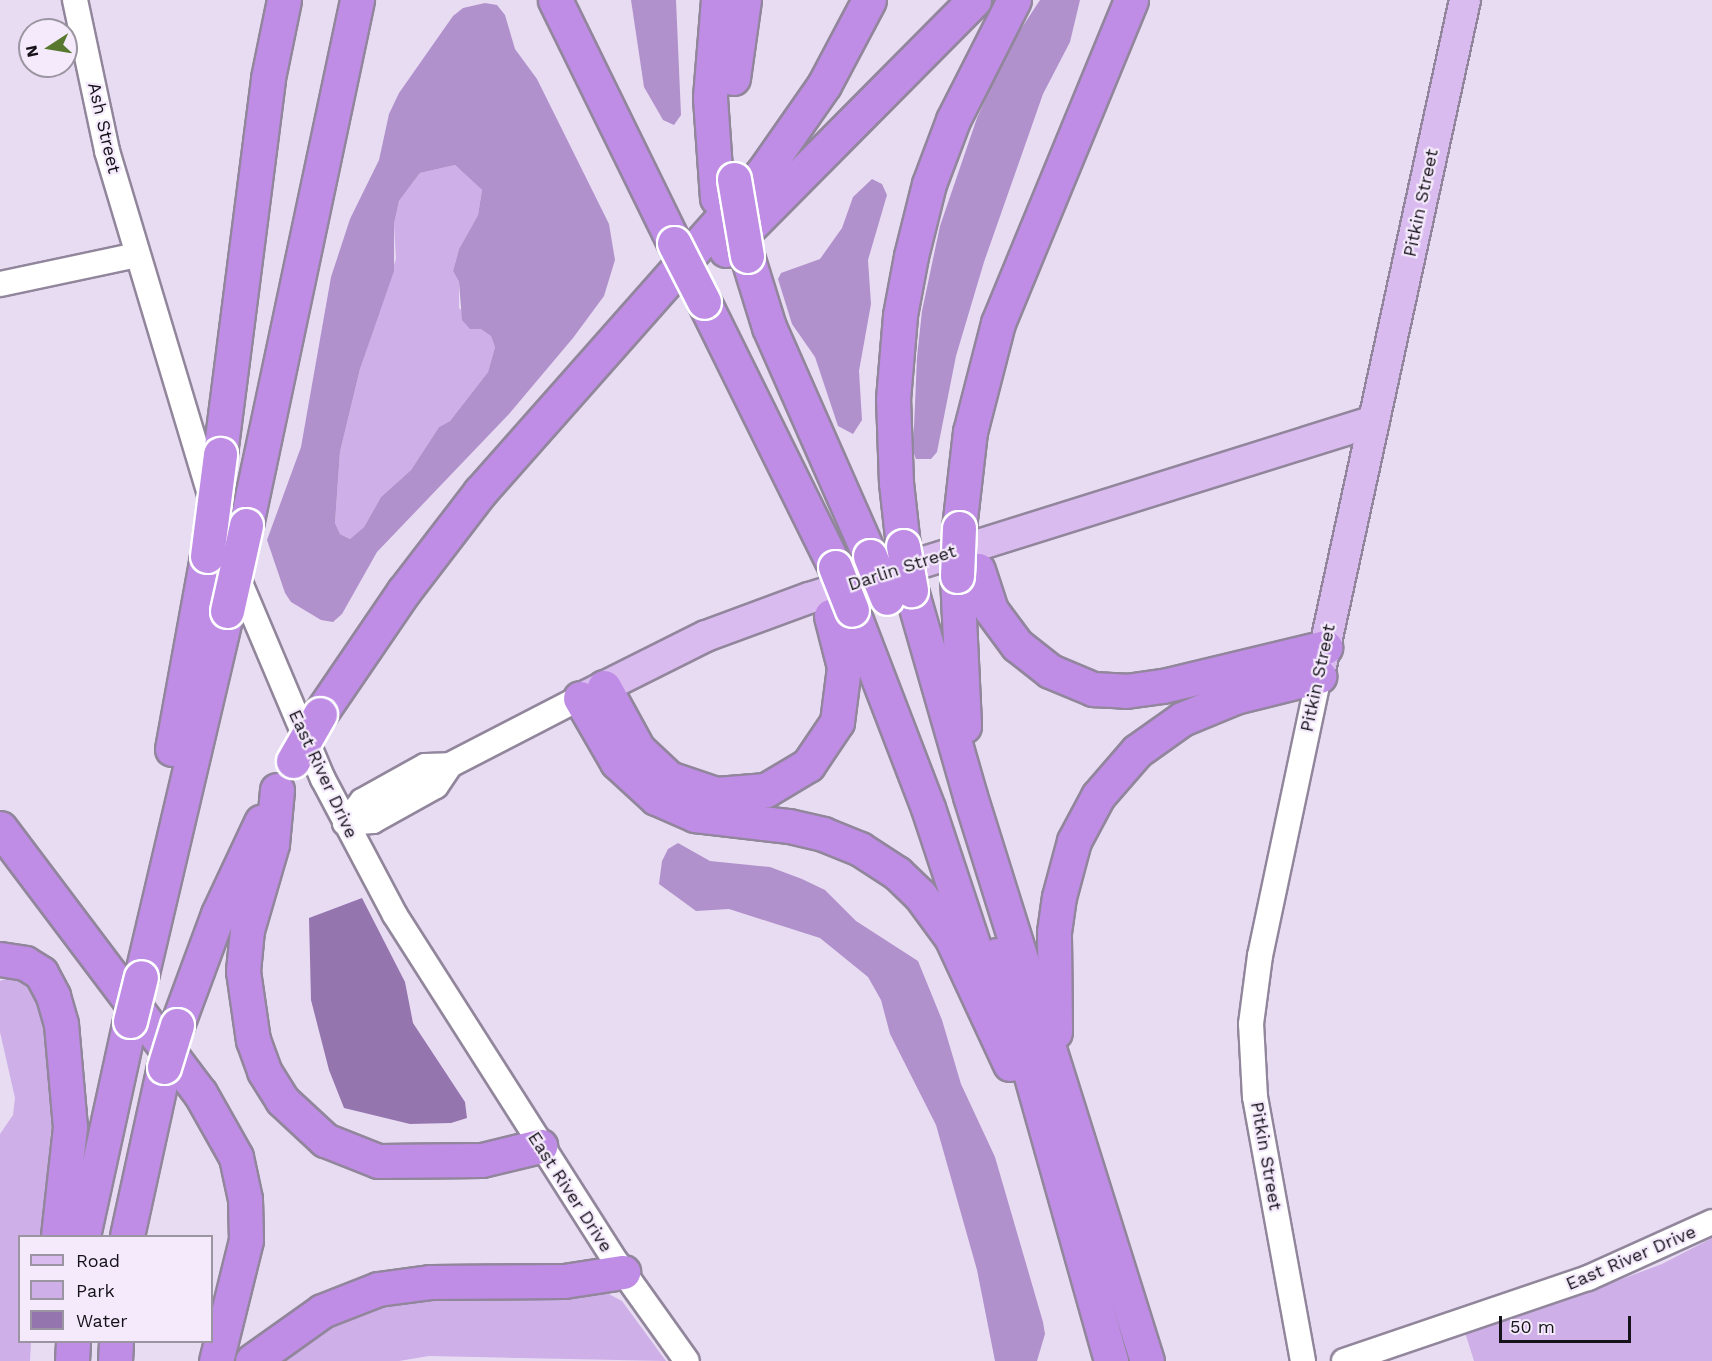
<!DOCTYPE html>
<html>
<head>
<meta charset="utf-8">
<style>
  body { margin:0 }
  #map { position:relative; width:1712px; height:1361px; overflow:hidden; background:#e8dcf2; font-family:"Work Sans",sans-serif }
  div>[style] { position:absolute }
  .green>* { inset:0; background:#ceafe8 }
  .forest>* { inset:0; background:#b191cb }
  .water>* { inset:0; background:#9575ae }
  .roads { filter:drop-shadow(2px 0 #91869b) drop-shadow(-2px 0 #91869b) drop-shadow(0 2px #91869b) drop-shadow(0 -2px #91869b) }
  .minor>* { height:24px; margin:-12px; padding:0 12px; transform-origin:12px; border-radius:12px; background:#fff }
  .major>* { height:30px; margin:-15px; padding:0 15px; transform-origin:15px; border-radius:15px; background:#d9bbef }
  .highway>* { height:33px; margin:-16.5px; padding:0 16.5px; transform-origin:16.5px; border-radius:16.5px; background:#bf8de5 }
  .bridges { filter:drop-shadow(2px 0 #fff) drop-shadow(-2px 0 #fff) drop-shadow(0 2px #fff) drop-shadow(0 -2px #fff) }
  .highway-bridge>* { height:33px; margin:-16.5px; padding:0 16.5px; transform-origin:16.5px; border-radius:16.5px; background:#bf8de5 }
  span { translate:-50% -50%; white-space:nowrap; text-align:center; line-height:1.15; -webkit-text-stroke:4.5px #f4eafc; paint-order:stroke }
  .street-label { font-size:18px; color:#161219 }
  .legend { position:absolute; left:18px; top:1235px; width:195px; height:108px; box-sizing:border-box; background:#f4eafc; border:2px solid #9b94a1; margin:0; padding:8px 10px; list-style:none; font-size:18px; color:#161219 }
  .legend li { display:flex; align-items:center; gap:12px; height:30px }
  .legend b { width:30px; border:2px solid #9b94a1 }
  .north { position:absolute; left:18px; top:18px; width:60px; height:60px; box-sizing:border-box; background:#f4eafc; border:2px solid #9b94a1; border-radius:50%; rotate:258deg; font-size:16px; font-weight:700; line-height:24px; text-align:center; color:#161219 }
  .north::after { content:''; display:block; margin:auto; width:21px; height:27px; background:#58782f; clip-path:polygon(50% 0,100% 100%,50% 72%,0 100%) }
  .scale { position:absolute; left:1499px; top:1316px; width:132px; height:27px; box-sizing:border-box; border:3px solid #161219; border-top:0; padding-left:8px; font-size:18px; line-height:21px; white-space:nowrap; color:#161219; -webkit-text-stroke:4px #f4eafc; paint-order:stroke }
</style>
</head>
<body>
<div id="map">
  <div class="green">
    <i style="clip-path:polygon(455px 165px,482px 190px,478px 215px,459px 249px,453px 271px,459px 282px,459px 308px,491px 335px,495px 347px,488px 372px,450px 421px,439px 427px,411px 470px,381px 497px,364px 527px,350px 539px,340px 534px,335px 523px,340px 452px,360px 369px,396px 259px,394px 224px,399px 201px,420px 173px)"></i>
    <i style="clip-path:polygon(14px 976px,34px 987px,49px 1034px,54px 1100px,41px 1236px,20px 1236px,20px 1342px,31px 1342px,30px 1361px,0 1361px,0 1134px,13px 1115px,15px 1098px,0 1032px,0 981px)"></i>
    <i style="clip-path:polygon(1712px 1238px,1712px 1361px,1474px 1361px,1463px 1326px,1555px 1296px,1558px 1303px,1662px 1264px)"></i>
    <i style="clip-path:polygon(603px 1291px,622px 1301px,666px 1361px,429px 1356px,399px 1361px,267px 1361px,377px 1298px)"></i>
  </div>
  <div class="forest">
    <i style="clip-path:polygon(631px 0,676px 0,681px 115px,674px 125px,663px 120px,644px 87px)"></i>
    <i style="clip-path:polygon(1040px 0,1080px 0,1070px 42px,1043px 94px,984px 262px,956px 356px,937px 452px,931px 459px,916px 459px,913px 451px,917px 357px,922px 311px,940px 226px,977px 118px,1009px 47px)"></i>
    <i style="clip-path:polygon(evenodd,485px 3px,497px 5px,505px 15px,515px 49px,537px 79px,609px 224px,615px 260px,604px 296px,573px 338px,509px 414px,377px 552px,342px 614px,333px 622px,321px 620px,291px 602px,285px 593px,267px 540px,301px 447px,331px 277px,350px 219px,379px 160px,389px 114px,399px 93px,453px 16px,463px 8px,485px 3px,455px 165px,482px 190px,478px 215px,459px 249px,453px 271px,459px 282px,462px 320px,470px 329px,481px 329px,491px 336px,495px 347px,488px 372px,450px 421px,439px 427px,411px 470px,381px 497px,364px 527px,350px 539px,340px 534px,335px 523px,340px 452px,360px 369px,394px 271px,394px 224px,399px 201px,420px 173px,455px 165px)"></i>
    <i style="clip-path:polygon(872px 179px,882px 184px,887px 195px,868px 260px,871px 304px,859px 371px,862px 420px,853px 434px,838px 426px,815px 357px,792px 324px,778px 279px,781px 273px,820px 259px,842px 228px,853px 197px)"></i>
    <i style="clip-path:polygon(678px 843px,710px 861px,770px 867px,802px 879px,825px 890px,856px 921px,918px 961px,942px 1020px,961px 1084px,995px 1157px,1043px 1322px,1045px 1334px,1037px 1361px,995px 1361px,977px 1270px,936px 1125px,890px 1034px,881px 1000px,868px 977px,820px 938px,729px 909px,696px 911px,659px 884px,662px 861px,668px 849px)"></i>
  </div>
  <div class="water">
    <i style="clip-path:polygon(362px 898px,405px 982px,413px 1023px,465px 1102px,467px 1118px,451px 1123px,410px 1124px,344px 1108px,329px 1070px,311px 1000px,309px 918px)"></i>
  </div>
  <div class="roads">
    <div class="minor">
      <i style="left:75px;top:0;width:154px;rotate:78deg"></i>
      <i style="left:107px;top:151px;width:362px;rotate:73.3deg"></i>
      <i style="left:0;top:284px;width:140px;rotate:-12deg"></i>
      <i style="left:235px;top:571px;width:226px;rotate:67.1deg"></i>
      <i style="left:323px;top:779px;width:154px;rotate:62.1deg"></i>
      <i style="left:395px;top:915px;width:413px;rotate:57.5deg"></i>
      <i style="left:617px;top:1263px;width:120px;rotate:54.5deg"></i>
      <i style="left:345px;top:823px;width:28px;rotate:-52deg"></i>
      <i style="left:362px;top:801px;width:72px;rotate:-29.1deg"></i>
      <i style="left:425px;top:766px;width:25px;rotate:-2deg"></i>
      <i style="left:450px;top:765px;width:146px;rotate:-27.3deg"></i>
      <i style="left:345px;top:823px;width:28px;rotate:-4deg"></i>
      <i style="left:373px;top:821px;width:72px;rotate:-29.1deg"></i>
      <i style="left:436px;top:786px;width:25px;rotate:-56deg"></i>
      <i style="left:1303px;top:1361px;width:268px;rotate:-100.3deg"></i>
      <i style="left:1255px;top:1097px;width:73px;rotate:-93.1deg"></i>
      <i style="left:1251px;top:1024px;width:69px;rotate:-82.5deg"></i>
      <i style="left:1260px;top:956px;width:286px;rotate:-78.1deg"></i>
      <i style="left:1344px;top:1361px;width:258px;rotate:-18.8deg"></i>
      <i style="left:1588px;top:1278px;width:136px;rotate:-24.3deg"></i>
    </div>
    <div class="major">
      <i style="left:1320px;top:670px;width:686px;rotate:-77.79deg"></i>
      <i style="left:582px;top:698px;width:139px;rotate:-26.6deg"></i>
      <i style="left:706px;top:636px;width:110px;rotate:-20.3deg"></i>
      <i style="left:809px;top:598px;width:592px;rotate:-17.39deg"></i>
    </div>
    <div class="highway">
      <i style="left:555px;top:0;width:271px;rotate:63.9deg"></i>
      <i style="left:733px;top:78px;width:79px;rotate:-82deg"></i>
      <i style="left:717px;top:198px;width:101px;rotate:-94deg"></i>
      <i style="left:710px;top:97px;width:97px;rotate:-85.3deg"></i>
      <i style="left:726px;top:250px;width:352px;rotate:-45.2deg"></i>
      <i style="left:747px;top:256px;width:74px;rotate:72.8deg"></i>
      <i style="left:769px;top:327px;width:250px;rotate:66.2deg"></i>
      <i style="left:704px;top:302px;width:296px;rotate:63.7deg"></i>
      <i style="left:220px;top:454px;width:379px;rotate:-82.7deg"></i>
      <i style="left:268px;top:78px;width:80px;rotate:-78.4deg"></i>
      <i style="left:246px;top:525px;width:537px;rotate:-78.06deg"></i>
      <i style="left:959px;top:528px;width:97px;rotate:-83.5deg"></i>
      <i style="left:970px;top:432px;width:113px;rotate:-75.6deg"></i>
      <i style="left:998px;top:323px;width:349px;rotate:-67.6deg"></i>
      <i style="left:903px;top:546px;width:63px;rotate:-96.3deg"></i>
      <i style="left:896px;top:483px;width:84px;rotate:-92deg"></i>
      <i style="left:893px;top:399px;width:84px;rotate:-85.2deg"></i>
      <i style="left:900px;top:315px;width:60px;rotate:-79.4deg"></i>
      <i style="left:911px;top:256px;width:74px;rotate:-76deg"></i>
      <i style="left:929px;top:184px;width:68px;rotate:-69.4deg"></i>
      <i style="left:953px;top:120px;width:135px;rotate:-63.1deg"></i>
      <i style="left:978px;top:570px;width:42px;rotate:72deg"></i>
      <i style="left:991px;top:610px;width:44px;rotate:53.4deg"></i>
      <i style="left:1017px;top:645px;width:42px;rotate:38.2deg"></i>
      <i style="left:1050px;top:671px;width:47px;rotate:22.7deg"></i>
      <i style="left:1093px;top:689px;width:33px;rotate:3deg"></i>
      <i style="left:1126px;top:691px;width:37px;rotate:-8deg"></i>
      <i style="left:1163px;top:686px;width:167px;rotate:-13.5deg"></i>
      <i style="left:957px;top:576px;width:150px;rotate:87.3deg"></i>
      <i style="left:911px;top:590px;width:214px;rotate:74deg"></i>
      <i style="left:970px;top:796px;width:592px;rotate:72.61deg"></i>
      <i style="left:852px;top:610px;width:212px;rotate:69deg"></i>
      <i style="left:928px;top:808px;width:191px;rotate:71.7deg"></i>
      <i style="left:604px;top:687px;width:71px;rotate:61.3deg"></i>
      <i style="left:638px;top:749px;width:42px;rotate:43.1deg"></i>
      <i style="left:669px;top:778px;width:50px;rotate:18.8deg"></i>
      <i style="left:716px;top:794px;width:50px;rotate:-4.6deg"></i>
      <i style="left:766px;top:790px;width:49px;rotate:-30.8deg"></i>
      <i style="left:808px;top:765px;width:52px;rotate:-56deg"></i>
      <i style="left:837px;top:722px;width:55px;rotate:-82.7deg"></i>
      <i style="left:844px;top:667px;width:53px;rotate:-104.3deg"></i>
      <i style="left:580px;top:698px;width:74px;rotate:60deg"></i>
      <i style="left:617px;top:762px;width:53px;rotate:42.7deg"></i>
      <i style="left:656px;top:798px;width:43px;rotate:23.6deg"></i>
      <i style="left:695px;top:815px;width:95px;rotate:6.7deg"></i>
      <i style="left:789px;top:826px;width:35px;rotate:13deg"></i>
      <i style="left:823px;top:834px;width:40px;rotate:22deg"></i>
      <i style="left:860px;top:849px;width:44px;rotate:33deg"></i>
      <i style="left:897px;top:873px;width:32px;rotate:44deg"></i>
      <i style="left:920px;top:895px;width:52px;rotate:53.6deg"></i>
      <i style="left:951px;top:937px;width:140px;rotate:65.1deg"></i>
      <i style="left:320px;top:714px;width:149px;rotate:-55.7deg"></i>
      <i style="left:404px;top:591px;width:125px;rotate:-52.5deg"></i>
      <i style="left:480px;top:492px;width:429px;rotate:-48.5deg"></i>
      <i style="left:764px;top:171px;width:105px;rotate:-55.1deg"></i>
      <i style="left:824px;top:85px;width:96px;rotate:-62.1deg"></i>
      <i style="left:172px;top:749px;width:196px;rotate:-79.7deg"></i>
      <i style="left:277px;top:790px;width:54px;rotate:95.3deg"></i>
      <i style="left:272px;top:844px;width:90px;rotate:106.2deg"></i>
      <i style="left:247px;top:930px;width:41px;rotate:95.6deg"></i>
      <i style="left:243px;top:971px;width:70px;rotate:81.8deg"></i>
      <i style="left:253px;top:1040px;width:33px;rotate:70deg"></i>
      <i style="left:264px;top:1071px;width:34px;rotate:58deg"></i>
      <i style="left:282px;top:1100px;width:59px;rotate:42.9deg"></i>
      <i style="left:325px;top:1140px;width:57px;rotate:21.6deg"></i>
      <i style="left:378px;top:1161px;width:104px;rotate:-0.6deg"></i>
      <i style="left:482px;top:1160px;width:60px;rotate:-13.6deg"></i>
      <i style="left:0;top:828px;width:332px;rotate:53deg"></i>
      <i style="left:200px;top:1093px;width:73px;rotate:60.6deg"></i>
      <i style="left:236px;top:1157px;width:43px;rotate:77.9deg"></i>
      <i style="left:245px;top:1199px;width:41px;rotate:88.6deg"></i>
      <i style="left:246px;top:1240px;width:125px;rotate:103.9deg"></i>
      <i style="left:997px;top:955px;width:422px;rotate:74.3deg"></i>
      <i style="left:0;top:959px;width:25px;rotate:9deg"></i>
      <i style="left:25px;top:963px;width:19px;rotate:32deg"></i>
      <i style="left:41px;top:973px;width:26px;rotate:62deg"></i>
      <i style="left:53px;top:996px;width:29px;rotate:74deg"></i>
      <i style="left:61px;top:1024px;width:103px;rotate:85deg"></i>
      <i style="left:70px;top:1127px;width:110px;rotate:96.3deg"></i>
      <i style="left:141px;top:977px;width:376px;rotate:-76.8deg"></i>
      <i style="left:177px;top:1025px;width:118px;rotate:-69.7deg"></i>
      <i style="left:218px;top:914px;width:102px;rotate:-64.9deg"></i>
      <i style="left:1055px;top:1032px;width:100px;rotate:-90.6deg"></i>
      <i style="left:1054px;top:932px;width:35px;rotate:-82deg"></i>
      <i style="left:1059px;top:897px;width:58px;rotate:-75deg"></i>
      <i style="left:1074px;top:841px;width:51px;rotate:-61.9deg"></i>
      <i style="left:1098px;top:796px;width:60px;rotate:-49.1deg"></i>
      <i style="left:1137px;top:751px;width:55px;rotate:-35.4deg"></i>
      <i style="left:1182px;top:719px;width:57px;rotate:-22.5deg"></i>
      <i style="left:1235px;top:697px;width:87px;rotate:-14deg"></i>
      <i style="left:83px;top:1236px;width:220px;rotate:-77.7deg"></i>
      <i style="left:127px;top:1236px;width:173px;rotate:-77.7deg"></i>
      <i style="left:72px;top:1361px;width:19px;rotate:-87deg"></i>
      <i style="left:115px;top:1361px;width:19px;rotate:-87deg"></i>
      <i style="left:252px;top:1361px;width:86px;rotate:-35.5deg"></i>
      <i style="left:322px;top:1311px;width:60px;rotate:-21.4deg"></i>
      <i style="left:378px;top:1289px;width:52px;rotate:-7.7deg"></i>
      <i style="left:430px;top:1282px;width:134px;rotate:-0.4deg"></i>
      <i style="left:564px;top:1281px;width:60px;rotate:-8.7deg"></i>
    </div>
  </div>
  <div class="bridges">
    <div class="highway-bridge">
      <i style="left:734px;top:179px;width:78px;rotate:80.4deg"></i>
      <i style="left:674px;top:243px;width:66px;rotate:63deg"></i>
      <i style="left:903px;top:546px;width:45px;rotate:79.7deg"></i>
      <i style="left:207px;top:556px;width:103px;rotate:-82.7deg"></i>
      <i style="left:870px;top:556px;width:45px;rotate:68deg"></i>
      <i style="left:835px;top:567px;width:46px;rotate:68.4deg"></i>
      <i style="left:957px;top:576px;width:48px;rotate:-87.6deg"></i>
      <i style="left:227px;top:611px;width:88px;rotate:-77.5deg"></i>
      <i style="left:293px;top:761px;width:54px;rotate:-60.1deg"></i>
      <i style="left:130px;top:1021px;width:45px;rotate:-76deg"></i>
      <i style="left:164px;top:1067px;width:44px;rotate:-72.8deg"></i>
    </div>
  </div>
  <div class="street-label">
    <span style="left:104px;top:128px;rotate:77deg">Ash Street</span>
    <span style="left:1421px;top:203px;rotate:-78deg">Pitkin Street</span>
    <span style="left:902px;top:568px;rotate:-18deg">Darlin Street</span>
    <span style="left:1318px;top:678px;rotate:-78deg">Pitkin Street</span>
    <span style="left:323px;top:774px;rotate:65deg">East River Drive</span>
    <span style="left:1266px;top:1156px;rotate:80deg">Pitkin Street</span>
    <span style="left:570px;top:1192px;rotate:57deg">East River Drive</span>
    <span style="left:1631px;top:1258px;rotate:-23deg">East River Drive</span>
  </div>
  <ul class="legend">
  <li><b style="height:8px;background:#d9bbef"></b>Road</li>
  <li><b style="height:16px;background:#ceafe8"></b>Park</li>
  <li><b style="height:16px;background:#9575ae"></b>Water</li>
  </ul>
  <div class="north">N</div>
  <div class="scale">50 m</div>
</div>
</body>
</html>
